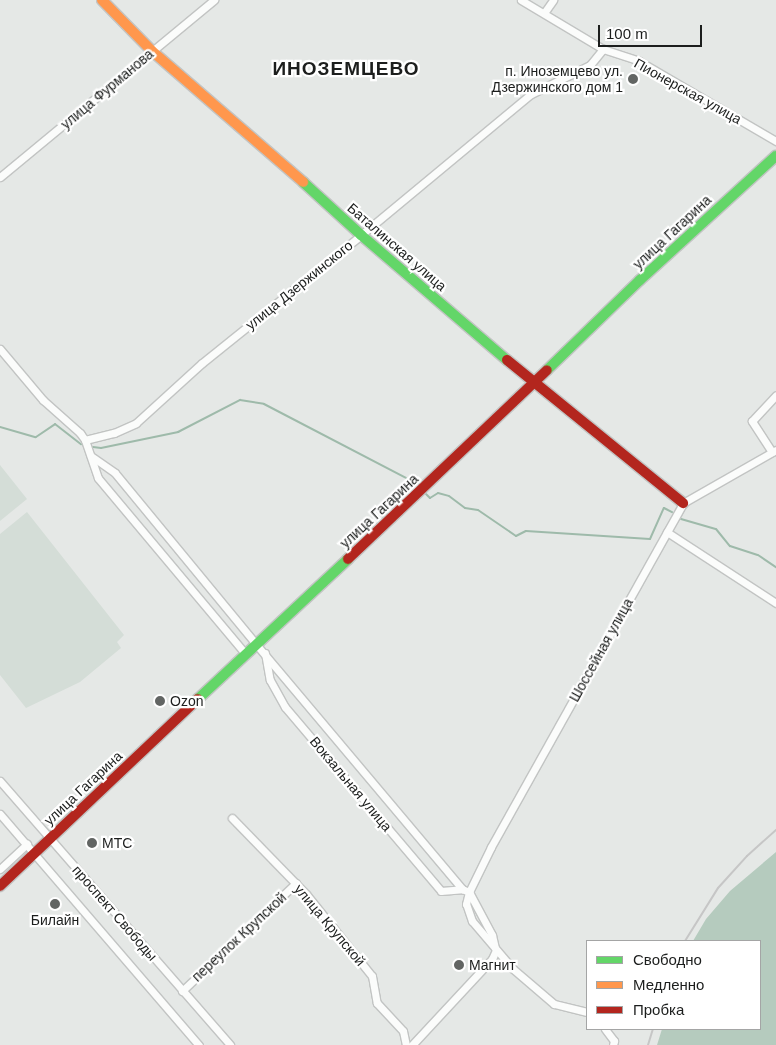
<!DOCTYPE html>
<html>
<head>
<meta charset="utf-8">
<style>
  body { margin:0 }
  #map { position:relative; width:776px; height:1045px; overflow:hidden; background:#e5e8e6; font-family:Helvetica,sans-serif }
  div>[style] { position:absolute }
  .built>* { inset:0; background:#d4ddd7 }
  .forest>* { inset:0; background:#b5cbbe }
  .stream>* { height:2px; margin:-1px; padding:0 1px; transform-origin:1px; border-radius:1px; background:#9ebaaa }
  .roads { filter:drop-shadow(1px 0 #c2c4c3) drop-shadow(-1px 0 #c2c4c3) drop-shadow(0 1px #c2c4c3) drop-shadow(0 -1px #c2c4c3) }
  .street>* { height:7px; margin:-3.5px; padding:0 3.5px; transform-origin:3.5px; border-radius:3.5px; background:#fbfcfb }
  .fast>* { height:10px; margin:-5px; padding:0 5px; transform-origin:5px; border-radius:5px; background:#63d668 }
  .slow>* { height:10px; margin:-5px; padding:0 5px; transform-origin:5px; border-radius:5px; background:#ff974d }
  .jam>* { height:10px; margin:-5px; padding:0 5px; transform-origin:5px; border-radius:5px; background:#b3261e }
  .rail>* { height:2px; margin:-1px; padding:0 1px; transform-origin:1px; border-radius:1px; background:#c6c6c6 }
  .dots>* { width:14px; height:14px; translate:-50% -50%; box-sizing:border-box; border:2px solid #fff; border-radius:50% }
  span { translate:-50% -50%; white-space:nowrap; text-align:center; line-height:1.15; -webkit-text-stroke:4.5px #fff; paint-order:stroke }
  .poi-label { font-size:14px; color:#1c1e1d }
  .right { translate:-100% -50%; text-align:right }
  .left { translate:0 -50%; text-align:left }
  .street-label { font-size:14px; color:#1c1e1d }
  .district-label { font-size:19px; color:#1c1e1d; font-weight:700; letter-spacing:1px }
  .legend { position:absolute; left:586px; top:940px; width:175px; height:90px; box-sizing:border-box; background:#fff; border:1px solid #a4a5a5; margin:0; padding:6px 9px; list-style:none; font-size:15px; color:#1c1e1d }
  .legend li { display:flex; align-items:center; gap:10px; height:25px }
  .legend b { width:25px; border:1px solid #a4a5a5 }
  .scale { position:absolute; left:598px; top:25px; width:104px; height:22px; box-sizing:border-box; border:2px solid #1c1e1d; border-top:0; padding-left:6px; font-size:15px; line-height:18px; white-space:nowrap; color:#1c1e1d; -webkit-text-stroke:4px #fff; paint-order:stroke }
</style>
</head>
<body>
<div id="map">
  <div class="built">
    <i style="clip-path:polygon(0 465px,27px 499px,0 521px)"></i>
    <i style="clip-path:polygon(27px 512px,124px 635px,117px 642px,121px 648px,80px 682px,26px 708px,0 675px,0 534px)"></i>
  </div>
  <div class="forest">
    <i style="clip-path:polygon(776px 852px,776px 1045px,657px 1045px,662px 1029px,760px 1029px,760px 941px,693px 941px,706px 919px,730px 891px)"></i>
  </div>
  <div class="stream">
    <i style="left:0;top:427px;width:37px;rotate:16deg"></i>
    <i style="left:36px;top:437px;width:23px;rotate:-34deg"></i>
    <i style="left:55px;top:424px;width:33px;rotate:38deg"></i>
    <i style="left:93px;top:447px;width:8px;rotate:7deg"></i>
    <i style="left:101px;top:448px;width:79px;rotate:-11.7deg"></i>
    <i style="left:178px;top:432px;width:70px;rotate:-27.3deg"></i>
    <i style="left:240px;top:400px;width:24px;rotate:9deg"></i>
    <i style="left:264px;top:404px;width:160px;rotate:27.5deg"></i>
    <i style="left:406px;top:478px;width:17px;rotate:40deg"></i>
    <i style="left:425px;top:493px;width:7px;rotate:45deg"></i>
    <i style="left:430px;top:498px;width:9px;rotate:-32deg"></i>
    <i style="left:438px;top:493px;width:11px;rotate:15deg"></i>
    <i style="left:449px;top:496px;width:20px;rotate:37deg"></i>
    <i style="left:465px;top:508px;width:13px;rotate:9deg"></i>
    <i style="left:478px;top:510px;width:46px;rotate:34.4deg"></i>
    <i style="left:516px;top:536px;width:11px;rotate:-27deg"></i>
    <i style="left:526px;top:531px;width:124px;rotate:3.7deg"></i>
    <i style="left:650px;top:539px;width:34px;rotate:-66deg"></i>
    <i style="left:664px;top:508px;width:9px;rotate:27deg"></i>
    <i style="left:681px;top:519px;width:36px;rotate:16deg"></i>
    <i style="left:716px;top:529px;width:22px;rotate:51deg"></i>
    <i style="left:730px;top:546px;width:29px;rotate:18deg"></i>
    <i style="left:758px;top:555px;width:22px;rotate:34deg"></i>
  </div>
  <div class="roads">
    <div class="street">
      <i style="left:521px;top:0;width:96px;rotate:30.9deg"></i>
      <i style="left:603px;top:49px;width:38px;rotate:18deg"></i>
      <i style="left:639px;top:61px;width:159px;rotate:30.3deg"></i>
      <i style="left:544px;top:13px;width:16px;rotate:-55deg"></i>
      <i style="left:0;top:177px;width:278px;rotate:-39.6deg"></i>
      <i style="left:0;top:349px;width:67px;rotate:49.9deg"></i>
      <i style="left:43px;top:400px;width:50px;rotate:41.7deg"></i>
      <i style="left:80px;top:433px;width:9px;rotate:54deg"></i>
      <i style="left:85px;top:440px;width:40px;rotate:71.1deg"></i>
      <i style="left:98px;top:478px;width:229px;rotate:50deg"></i>
      <i style="left:85px;top:440px;width:30px;rotate:-14deg"></i>
      <i style="left:114px;top:433px;width:24px;rotate:-24deg"></i>
      <i style="left:136px;top:423px;width:89px;rotate:-42.3deg"></i>
      <i style="left:202px;top:363px;width:204px;rotate:-38.8deg"></i>
      <i style="left:361px;top:235px;width:221px;rotate:-39.7deg"></i>
      <i style="left:531px;top:94px;width:66px;rotate:-26.2deg"></i>
      <i style="left:590px;top:65px;width:21px;rotate:-51deg"></i>
      <i style="left:772px;top:452px;width:37px;rotate:-123deg"></i>
      <i style="left:752px;top:421px;width:35px;rotate:-47deg"></i>
      <i style="left:91px;top:456px;width:29px;rotate:35deg"></i>
      <i style="left:115px;top:473px;width:220px;rotate:50.5deg"></i>
      <i style="left:255px;top:643px;width:322px;rotate:49.9deg"></i>
      <i style="left:667px;top:532px;width:130px;rotate:33.1deg"></i>
      <i style="left:265px;top:653px;width:27px;rotate:80deg"></i>
      <i style="left:270px;top:680px;width:31px;rotate:61deg"></i>
      <i style="left:285px;top:707px;width:241px;rotate:49.7deg"></i>
      <i style="left:441px;top:891px;width:21px;rotate:-5deg"></i>
      <i style="left:462px;top:889px;width:8px;rotate:23deg"></i>
      <i style="left:469px;top:892px;width:49px;rotate:61.9deg"></i>
      <i style="left:492px;top:935px;width:13px;rotate:77deg"></i>
      <i style="left:0;top:781px;width:350px;rotate:48.9deg"></i>
      <i style="left:0;top:814px;width:305px;rotate:49.3deg"></i>
      <i style="left:232px;top:818px;width:106px;rotate:45.8deg"></i>
      <i style="left:306px;top:894px;width:105px;rotate:51.2deg"></i>
      <i style="left:372px;top:976px;width:27px;rotate:80deg"></i>
      <i style="left:377px;top:1003px;width:38px;rotate:47deg"></i>
      <i style="left:403px;top:1031px;width:14px;rotate:78deg"></i>
      <i style="left:0;top:869px;width:37px;rotate:-43deg"></i>
      <i style="left:182px;top:991px;width:157px;rotate:-43.5deg"></i>
      <i style="left:587px;top:1012px;width:34px;rotate:-166deg"></i>
      <i style="left:554px;top:1004px;width:54px;rotate:-139.5deg"></i>
      <i style="left:513px;top:969px;width:63px;rotate:-130.5deg"></i>
      <i style="left:472px;top:921px;width:18px;rotate:-109deg"></i>
      <i style="left:466px;top:904px;width:12px;rotate:-76deg"></i>
      <i style="left:469px;top:892px;width:50px;rotate:-63.9deg"></i>
      <i style="left:491px;top:847px;width:394px;rotate:-60.8deg"></i>
      <i style="left:683px;top:503px;width:107px;rotate:-29.7deg"></i>
      <i style="left:605px;top:1029px;width:15px;rotate:53deg"></i>
      <i style="left:614px;top:1041px;width:4px;rotate:104deg"></i>
      <i style="left:412px;top:1045px;width:117px;rotate:-47.1deg"></i>
      <i style="left:492px;top:959px;width:10px;rotate:-66deg"></i>
    </div>
    <div class="fast">
      <i style="left:303px;top:182px;width:79px;rotate:42.4deg"></i>
      <i style="left:361px;top:235px;width:192px;rotate:40.6deg"></i>
      <i style="left:547px;top:370px;width:129px;rotate:-44.1deg"></i>
      <i style="left:640px;top:280px;width:184px;rotate:-42.4deg"></i>
      <i style="left:198px;top:699px;width:205px;rotate:-43deg"></i>
    </div>
    <div class="slow">
      <i style="left:102px;top:0;width:71px;rotate:45.6deg"></i>
      <i style="left:152px;top:51px;width:200px;rotate:40.9deg"></i>
    </div>
    <div class="jam">
      <i style="left:507px;top:360px;width:227px;rotate:39.1deg"></i>
      <i style="left:348px;top:559px;width:274px;rotate:-43.5deg"></i>
      <i style="left:0;top:886px;width:272px;rotate:-43.4deg"></i>
    </div>
  </div>
  <div class="rail">
    <i style="left:685px;top:941px;width:62px;rotate:-58.1deg"></i>
    <i style="left:718px;top:888px;width:43px;rotate:-47.8deg"></i>
    <i style="left:747px;top:856px;width:39px;rotate:-42deg"></i>
    <i style="left:648px;top:1045px;width:17px;rotate:-73deg"></i>
  </div>
  <div class="dots">
    <i style="left:633px;top:79px;background:#626563"></i>
    <i style="left:160px;top:701px;background:#626563"></i>
    <i style="left:92px;top:843px;background:#626563"></i>
    <i style="left:55px;top:904px;background:#626563"></i>
    <i style="left:459px;top:965px;background:#626563"></i>
  </div>
  <div class="poi-label">
    <span class="right" style="left:623px;top:79px">п. Иноземцево ул.<br>Дзержинского дом 1</span>
    <span class="left" style="left:170px;top:701px">Ozon</span>
    <span class="left" style="left:102px;top:843px">МТС</span>
    <span style="left:55px;top:920px">Билайн</span>
    <span class="left" style="left:469px;top:965px">Магнит</span>
  </div>
  <div class="street-label">
    <span style="left:107px;top:89px;rotate:-40deg">улица Фурманова</span>
    <span style="left:688px;top:91px;rotate:29deg">Пионерская улица</span>
    <span style="left:672px;top:232px;rotate:-43deg">улица Гагарина</span>
    <span style="left:397px;top:247px;rotate:41deg">Баталинская улица</span>
    <span style="left:299px;top:285px;rotate:-39deg">улица Дзержинского</span>
    <span style="left:379px;top:511px;rotate:-43deg">улица Гагарина</span>
    <span style="left:601px;top:650px;rotate:-61deg">Шоссейная улица</span>
    <span style="left:351px;top:784px;rotate:50deg">Вокзальная улица</span>
    <span style="left:83px;top:788px;rotate:-43deg">улица Гагарина</span>
    <span style="left:115px;top:913px;rotate:49deg">проспект Свободы</span>
    <span style="left:330px;top:925px;rotate:50deg">улица Крупской</span>
    <span style="left:239px;top:937px;rotate:-43deg">переулок Крупской</span>
  </div>
  <div class="district-label">
    <span style="left:346px;top:69px">ИНОЗЕМЦЕВО</span>
  </div>
  <ul class="legend">
  <li><b style="height:6px;background:#63d668"></b>Свободно</li>
  <li><b style="height:6px;background:#ff974d"></b>Медленно</li>
  <li><b style="height:6px;background:#b3261e"></b>Пробка</li>
  </ul>
  <div class="scale">100 m</div>
</div>
</body>
</html>
